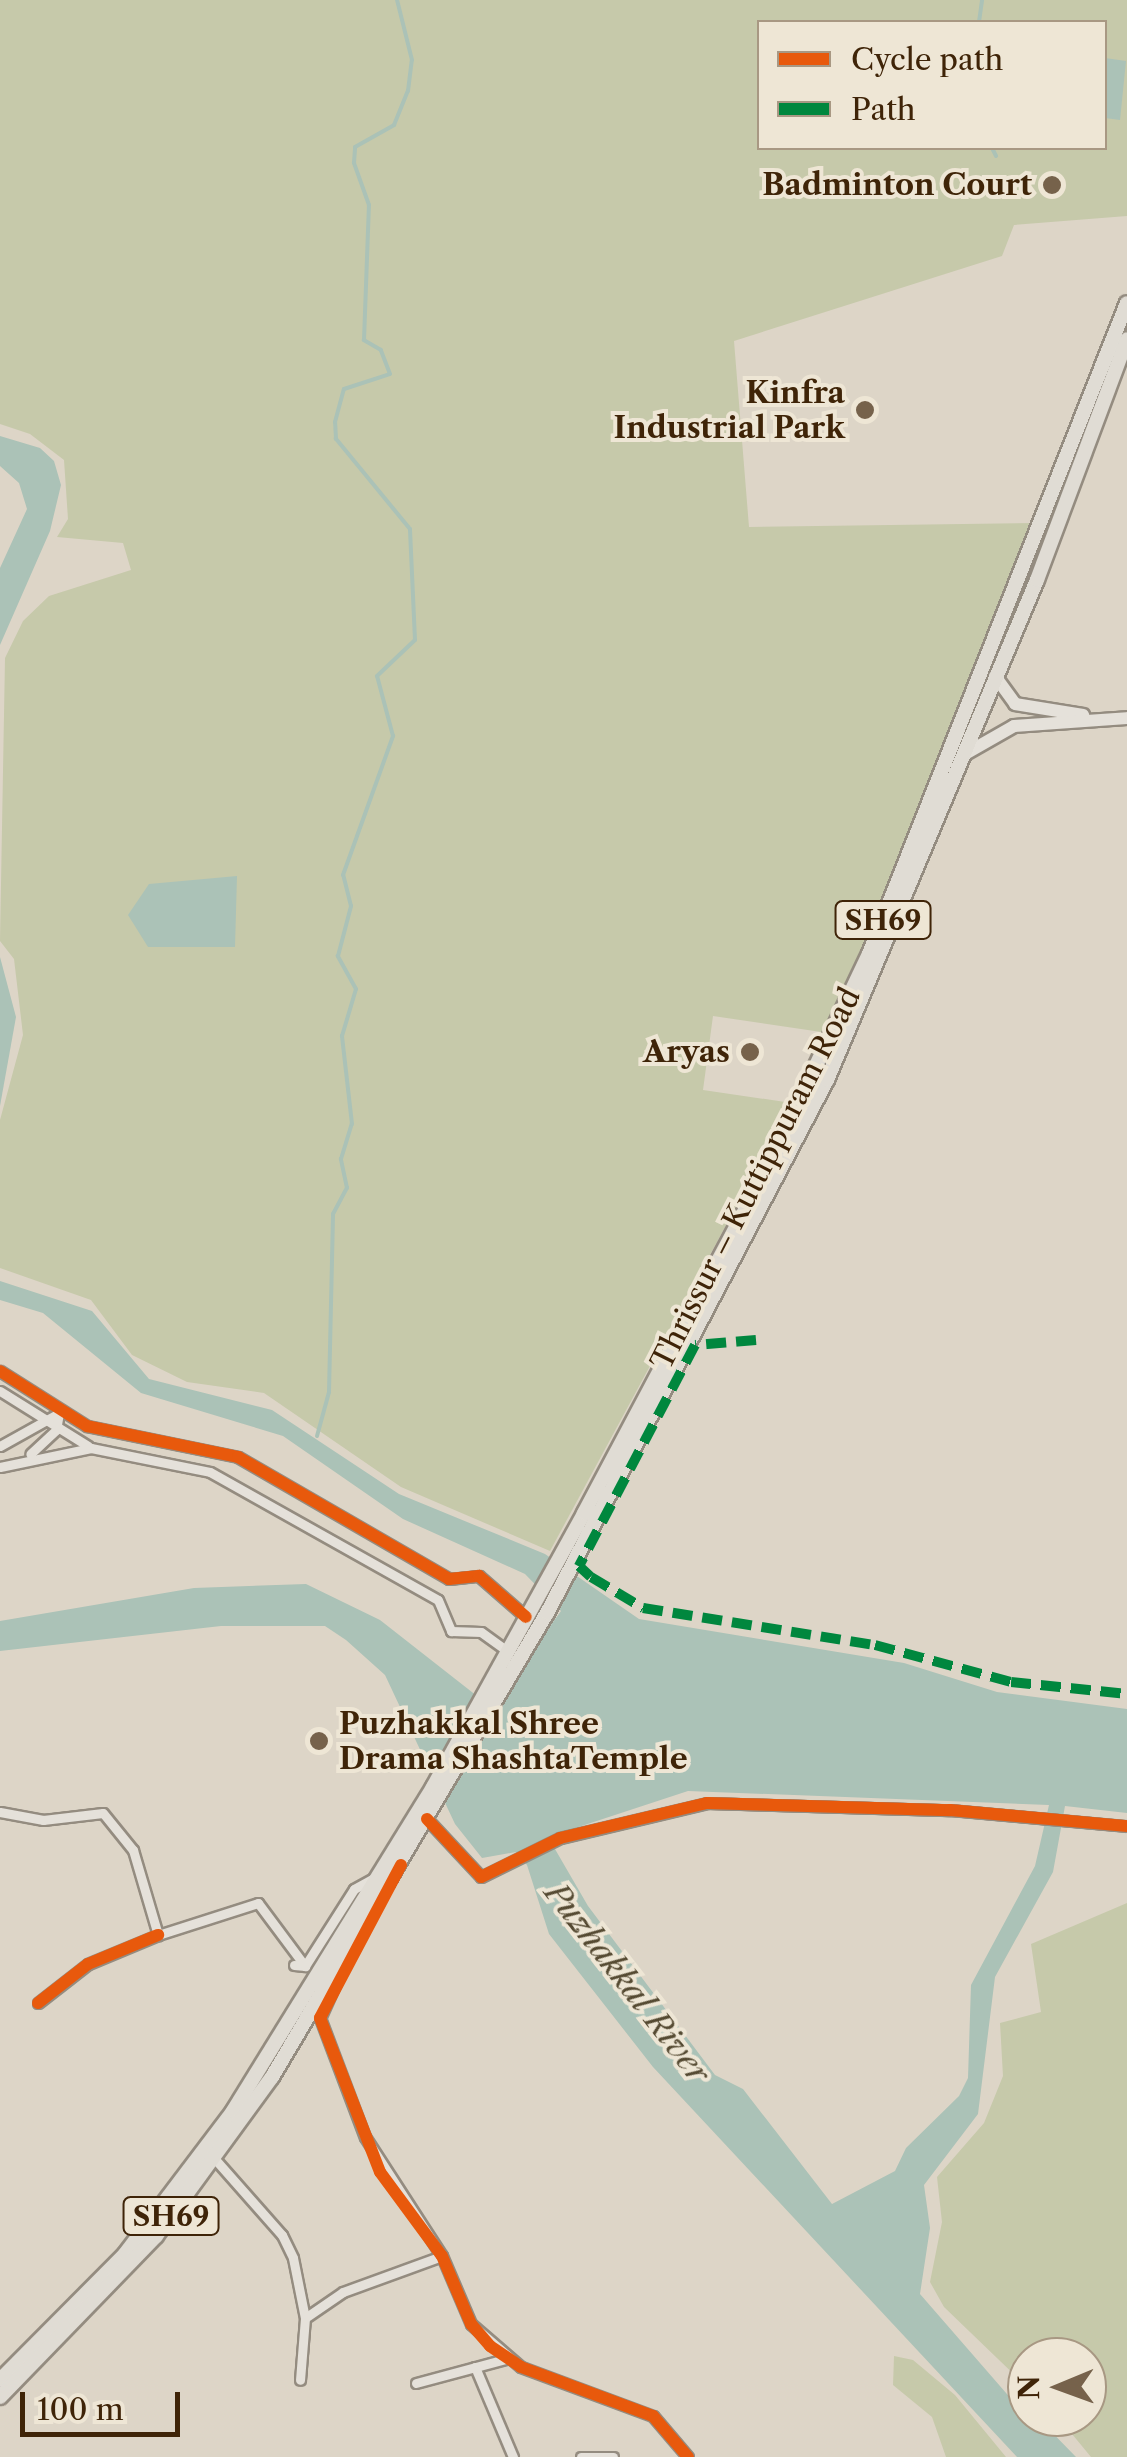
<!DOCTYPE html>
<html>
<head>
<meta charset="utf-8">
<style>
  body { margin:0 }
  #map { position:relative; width:1127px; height:2457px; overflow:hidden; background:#ddd5c7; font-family:"Libre Caslon Text",serif }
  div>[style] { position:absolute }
  .green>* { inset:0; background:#c6c9aa }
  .water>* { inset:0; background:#abc2b7 }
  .stream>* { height:4px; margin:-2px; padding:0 2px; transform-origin:2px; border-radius:2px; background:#abc2b7 }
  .roads { filter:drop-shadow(2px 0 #948c80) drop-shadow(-2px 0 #948c80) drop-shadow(0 2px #948c80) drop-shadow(0 -2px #948c80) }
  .minor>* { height:9px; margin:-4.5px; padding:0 4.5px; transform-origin:4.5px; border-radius:4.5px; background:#e5e1da }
  .secondary>* { height:12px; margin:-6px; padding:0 6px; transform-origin:6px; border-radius:6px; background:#e5e1da }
  .primary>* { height:14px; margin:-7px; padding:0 7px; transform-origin:7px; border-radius:7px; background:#e0dcd4 }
  .quiet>* { height:10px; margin-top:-5px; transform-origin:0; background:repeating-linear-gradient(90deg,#00873e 0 20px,transparent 0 30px) }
  .cycleway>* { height:12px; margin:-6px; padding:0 6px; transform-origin:6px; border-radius:6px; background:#e8590c }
  .dots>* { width:28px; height:28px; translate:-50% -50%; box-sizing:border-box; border:5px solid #eee6d5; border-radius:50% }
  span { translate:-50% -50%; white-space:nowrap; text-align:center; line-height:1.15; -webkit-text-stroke:8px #eee6d5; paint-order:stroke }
  .shield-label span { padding:2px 8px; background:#eee6d5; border:2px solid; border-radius:8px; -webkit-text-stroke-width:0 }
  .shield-label { font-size:28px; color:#3f2408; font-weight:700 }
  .poi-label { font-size:30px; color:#3f2408; font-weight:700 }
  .right { translate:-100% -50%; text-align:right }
  .left { translate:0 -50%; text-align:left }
  .street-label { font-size:30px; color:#3f2408 }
  .water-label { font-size:32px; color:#554a32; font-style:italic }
  .legend { position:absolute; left:757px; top:20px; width:350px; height:130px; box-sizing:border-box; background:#eee6d5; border:2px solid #a89883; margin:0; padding:12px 18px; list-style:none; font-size:30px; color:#3f2408 }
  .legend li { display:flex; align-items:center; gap:20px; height:50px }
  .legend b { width:50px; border:2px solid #a89883 }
  .north { position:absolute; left:1007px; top:2337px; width:100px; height:100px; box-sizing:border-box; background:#eee6d5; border:2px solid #a89883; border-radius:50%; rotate:269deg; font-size:28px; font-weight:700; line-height:40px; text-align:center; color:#3f2408 }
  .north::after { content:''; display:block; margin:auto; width:35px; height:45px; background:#76624b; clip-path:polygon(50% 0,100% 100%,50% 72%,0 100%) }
  .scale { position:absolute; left:20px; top:2392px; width:160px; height:45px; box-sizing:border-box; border:5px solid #3f2408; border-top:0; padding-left:12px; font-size:30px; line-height:35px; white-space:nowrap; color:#3f2408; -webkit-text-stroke:8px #eee6d5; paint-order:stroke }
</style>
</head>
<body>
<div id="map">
  <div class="green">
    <i style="clip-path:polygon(evenodd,0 0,1127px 0,1127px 216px,1014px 225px,1002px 256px,734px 341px,749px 527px,1035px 523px,828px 1033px,713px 1016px,703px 1090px,792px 1103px,550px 1551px,401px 1487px,264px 1393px,187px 1382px,132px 1355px,91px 1300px,0 1268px,0 1120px,23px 1035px,14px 959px,0 941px,5px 658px,23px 621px,49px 596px,131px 570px,123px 543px,57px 537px,68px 519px,64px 460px,30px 434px,0 424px,0 0,760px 22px,1104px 22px,1104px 148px,760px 148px,760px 22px)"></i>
    <i style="clip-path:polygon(1127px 1903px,1127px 2457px,1091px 2457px,1058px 2417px,1087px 2417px,1087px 2357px,1027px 2357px,1027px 2387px,944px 2307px,930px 2282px,942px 2222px,937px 2177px,984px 2123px,1003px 2076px,1000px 2023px,1041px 2012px,1031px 1944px)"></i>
    <i style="clip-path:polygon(894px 2356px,913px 2360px,955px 2395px,1006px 2457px,946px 2457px,932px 2417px,893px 2385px)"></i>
  </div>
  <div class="water">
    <i style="clip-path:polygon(1105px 58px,1126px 61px,1120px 120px,1105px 118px)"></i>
    <i style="clip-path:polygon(0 436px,40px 448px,54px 461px,61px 485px,50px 531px,0 645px,0 568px,27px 509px,19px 483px,0 466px)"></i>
    <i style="clip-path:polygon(237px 876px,235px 947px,148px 947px,128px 915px,149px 884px)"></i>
    <i style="clip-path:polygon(0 957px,16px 1017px,0 1106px)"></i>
    <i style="clip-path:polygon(evenodd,0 1281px,92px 1311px,149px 1379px,272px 1410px,399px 1494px,545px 1554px,639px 1619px,904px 1663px,997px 1692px,1127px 1709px,1127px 1813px,1065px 1806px,1053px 1872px,995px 1977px,978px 2114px,924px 2185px,930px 2228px,920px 2294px,1027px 2417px,1037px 2417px,1076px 2457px,1017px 2457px,653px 2067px,549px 1934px,527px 1865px,516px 1852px,482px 1858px,455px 1824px,385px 1675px,346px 1640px,325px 1626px,221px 1626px,0 1651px,0 1621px,194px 1588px,306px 1584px,380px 1620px,491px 1707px,561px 1611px,525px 1574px,403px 1519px,283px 1436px,141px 1393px,43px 1313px,0 1300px,0 1281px,688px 1791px,1049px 1805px,1035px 1866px,971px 1985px,968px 2078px,959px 2096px,906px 2148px,895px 2171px,832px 2204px,743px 2089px,715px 2075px,588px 1906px,548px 1837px,688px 1791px)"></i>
  </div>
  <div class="stream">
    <i style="left:979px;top:22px;width:22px;rotate:-82deg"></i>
    <i style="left:992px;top:148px;width:9px;rotate:63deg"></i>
    <i style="left:317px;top:1436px;width:46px;rotate:-74.7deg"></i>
    <i style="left:329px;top:1392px;width:178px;rotate:-88.7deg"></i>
    <i style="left:333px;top:1214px;width:30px;rotate:-62deg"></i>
    <i style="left:347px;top:1188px;width:30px;rotate:-102deg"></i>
    <i style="left:341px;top:1159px;width:37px;rotate:-73deg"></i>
    <i style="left:352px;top:1124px;width:89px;rotate:-96.5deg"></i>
    <i style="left:342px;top:1036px;width:49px;rotate:-73.4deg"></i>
    <i style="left:356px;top:989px;width:38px;rotate:-119deg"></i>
    <i style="left:338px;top:956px;width:52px;rotate:-75.4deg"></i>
    <i style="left:351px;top:906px;width:32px;rotate:-104deg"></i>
    <i style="left:343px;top:875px;width:148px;rotate:-70.2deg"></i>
    <i style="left:393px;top:736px;width:62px;rotate:-104.9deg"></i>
    <i style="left:377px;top:676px;width:52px;rotate:-43.5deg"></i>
    <i style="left:415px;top:640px;width:111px;rotate:-92.6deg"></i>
    <i style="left:410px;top:529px;width:117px;rotate:-129.4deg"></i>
    <i style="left:336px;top:439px;width:17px;rotate:-93deg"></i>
    <i style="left:335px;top:422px;width:34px;rotate:-75deg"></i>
    <i style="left:344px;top:389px;width:48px;rotate:-18.1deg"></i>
    <i style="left:390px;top:374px;width:26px;rotate:-111deg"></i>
    <i style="left:381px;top:350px;width:20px;rotate:-150deg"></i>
    <i style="left:364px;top:340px;width:135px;rotate:-87.9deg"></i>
    <i style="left:369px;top:205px;width:45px;rotate:-109.7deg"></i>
    <i style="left:354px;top:163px;width:16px;rotate:-86deg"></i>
    <i style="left:355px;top:147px;width:45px;rotate:-29.4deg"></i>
    <i style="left:394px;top:125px;width:37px;rotate:-68deg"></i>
    <i style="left:408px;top:91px;width:31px;rotate:-83deg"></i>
    <i style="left:412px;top:60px;width:62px;rotate:-104deg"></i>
  </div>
  <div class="roads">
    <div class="minor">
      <i style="left:0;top:1371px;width:103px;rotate:32.3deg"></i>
      <i style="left:87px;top:1426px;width:154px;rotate:11.6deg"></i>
      <i style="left:238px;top:1457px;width:244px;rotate:30deg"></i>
      <i style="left:449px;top:1579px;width:30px;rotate:-6deg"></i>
      <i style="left:479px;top:1576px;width:62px;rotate:41.1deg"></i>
      <i style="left:0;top:1391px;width:104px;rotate:32deg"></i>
      <i style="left:0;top:1446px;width:68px;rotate:-29.2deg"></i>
      <i style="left:59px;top:1413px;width:17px;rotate:100deg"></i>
      <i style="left:56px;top:1430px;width:35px;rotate:137deg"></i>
      <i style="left:0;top:1467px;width:93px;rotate:-11.8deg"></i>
      <i style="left:91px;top:1448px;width:121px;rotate:11.4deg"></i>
      <i style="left:210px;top:1472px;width:261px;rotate:29.3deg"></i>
      <i style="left:438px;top:1600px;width:34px;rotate:67deg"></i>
      <i style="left:451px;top:1631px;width:30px;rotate:2deg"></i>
      <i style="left:481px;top:1632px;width:31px;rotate:36deg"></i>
      <i style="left:0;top:1812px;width:44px;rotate:10.5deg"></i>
      <i style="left:43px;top:1820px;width:60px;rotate:-6.7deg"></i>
      <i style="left:103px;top:1813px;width:48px;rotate:51deg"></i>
      <i style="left:133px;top:1850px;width:89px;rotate:73.6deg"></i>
      <i style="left:158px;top:1935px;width:105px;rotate:-17.7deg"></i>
      <i style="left:258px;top:1903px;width:79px;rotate:53.3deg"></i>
      <i style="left:305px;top:1966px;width:11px;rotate:-175deg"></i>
      <i style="left:427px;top:1819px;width:79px;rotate:47deg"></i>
      <i style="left:481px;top:1877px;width:88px;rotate:-26.3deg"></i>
      <i style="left:560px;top:1838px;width:151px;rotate:-13.4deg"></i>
      <i style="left:707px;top:1803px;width:243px;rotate:1.7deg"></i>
      <i style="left:950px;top:1810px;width:178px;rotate:5.2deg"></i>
      <i style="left:305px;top:1966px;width:91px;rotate:-57.5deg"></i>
      <i style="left:354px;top:1889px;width:25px;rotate:-29deg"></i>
      <i style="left:339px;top:1976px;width:46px;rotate:114.3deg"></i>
      <i style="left:320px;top:2018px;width:127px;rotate:69.3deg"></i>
      <i style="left:365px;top:2137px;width:142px;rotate:57.1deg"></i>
      <i style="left:442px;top:2256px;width:74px;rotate:66.9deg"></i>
      <i style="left:471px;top:2324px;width:66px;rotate:40.7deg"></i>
      <i style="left:521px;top:2367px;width:141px;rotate:20.4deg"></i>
      <i style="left:653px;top:2416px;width:54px;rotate:49.5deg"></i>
      <i style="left:38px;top:2003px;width:63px;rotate:-38deg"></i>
      <i style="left:88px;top:1964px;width:76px;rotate:-22.5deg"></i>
      <i style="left:214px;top:2158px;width:103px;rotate:48.6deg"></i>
      <i style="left:282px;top:2235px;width:25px;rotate:64deg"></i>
      <i style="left:293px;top:2258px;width:61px;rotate:78.7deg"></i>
      <i style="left:305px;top:2318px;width:62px;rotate:94.6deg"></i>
      <i style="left:305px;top:2318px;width:46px;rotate:-34.4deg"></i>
      <i style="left:343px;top:2292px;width:105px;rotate:-20deg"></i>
      <i style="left:475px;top:2367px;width:98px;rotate:67.1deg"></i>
      <i style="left:416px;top:2383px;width:96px;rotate:-15deg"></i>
      <i style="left:581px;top:2457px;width:32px"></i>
    </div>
    <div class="secondary">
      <i style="left:995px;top:676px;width:34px;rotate:54deg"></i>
      <i style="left:1015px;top:704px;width:69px;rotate:9.2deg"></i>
      <i style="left:965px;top:754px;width:56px;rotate:-29.7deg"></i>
      <i style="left:1014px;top:726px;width:113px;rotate:-4deg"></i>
    </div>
    <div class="primary">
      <i style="left:0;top:2380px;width:177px;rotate:-45.2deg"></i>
      <i style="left:125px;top:2254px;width:179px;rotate:-52.9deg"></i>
      <i style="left:233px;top:2111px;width:381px;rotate:-58.3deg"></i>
      <i style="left:433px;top:1787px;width:313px;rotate:-61.1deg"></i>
      <i style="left:584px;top:1513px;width:383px;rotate:-62deg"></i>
      <i style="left:764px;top:1175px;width:245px;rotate:-64.6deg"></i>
      <i style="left:869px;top:954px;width:700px;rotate:-68.38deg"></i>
      <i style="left:0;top:2397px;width:224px;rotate:-45.9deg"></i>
      <i style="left:156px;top:2236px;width:197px;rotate:-53.9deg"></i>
      <i style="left:272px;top:2077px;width:539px;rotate:-59.35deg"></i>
      <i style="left:547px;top:1613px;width:602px;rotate:-62.29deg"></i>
      <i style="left:827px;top:1080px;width:542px;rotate:-67.22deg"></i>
      <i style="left:1037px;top:580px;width:257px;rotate:-69.5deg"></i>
    </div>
  </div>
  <div class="quiet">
    <i style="left:756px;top:1340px;width:61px;rotate:175.3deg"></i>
    <i style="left:695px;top:1345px;width:250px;rotate:117.7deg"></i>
    <i style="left:579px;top:1566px;width:16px;rotate:43deg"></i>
    <i style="left:591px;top:1577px;width:61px;rotate:30.8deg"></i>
    <i style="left:643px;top:1608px;width:235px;rotate:9.1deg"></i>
    <i style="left:875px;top:1645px;width:141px;rotate:15.2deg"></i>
    <i style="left:1011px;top:1682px;width:117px;rotate:5.9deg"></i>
  </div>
  <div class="cycleway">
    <i style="left:0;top:1371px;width:103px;rotate:32.3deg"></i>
    <i style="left:87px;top:1426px;width:154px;rotate:11.6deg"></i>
    <i style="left:238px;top:1457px;width:244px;rotate:30deg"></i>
    <i style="left:449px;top:1579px;width:30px;rotate:-6deg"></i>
    <i style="left:479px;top:1576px;width:62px;rotate:41.1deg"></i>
    <i style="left:427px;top:1819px;width:79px;rotate:47deg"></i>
    <i style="left:481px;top:1877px;width:88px;rotate:-26.3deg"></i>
    <i style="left:560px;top:1838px;width:151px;rotate:-13.4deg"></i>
    <i style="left:707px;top:1803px;width:243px;rotate:1.7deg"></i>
    <i style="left:950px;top:1810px;width:178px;rotate:5.2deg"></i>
    <i style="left:401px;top:1865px;width:173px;rotate:117.9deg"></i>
    <i style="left:320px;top:2018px;width:165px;rotate:68.7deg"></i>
    <i style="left:380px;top:2172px;width:104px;rotate:53.6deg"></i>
    <i style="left:442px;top:2256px;width:74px;rotate:66.9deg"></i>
    <i style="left:471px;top:2324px;width:29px;rotate:49deg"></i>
    <i style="left:490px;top:2346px;width:37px;rotate:34deg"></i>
    <i style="left:521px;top:2367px;width:141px;rotate:20.4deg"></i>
    <i style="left:653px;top:2416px;width:54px;rotate:49.5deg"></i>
    <i style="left:38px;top:2003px;width:63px;rotate:-38deg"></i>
    <i style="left:88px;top:1964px;width:76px;rotate:-22.5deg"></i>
  </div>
  <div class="dots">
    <i style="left:1052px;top:185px;background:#76624b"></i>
    <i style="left:865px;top:410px;background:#76624b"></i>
    <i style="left:750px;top:1052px;background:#76624b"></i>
    <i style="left:319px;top:1741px;background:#76624b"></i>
  </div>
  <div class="shield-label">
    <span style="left:883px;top:920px">SH69</span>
    <span style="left:171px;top:2216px">SH69</span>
  </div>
  <div class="poi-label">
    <span class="right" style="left:1032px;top:185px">Badminton Court</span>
    <span class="right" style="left:845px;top:410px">Kinfra<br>Industrial Park</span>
    <span class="right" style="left:730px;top:1052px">Aryas</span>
    <span class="left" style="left:339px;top:1741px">Puzhakkal Shree<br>Drama ShashtaTemple</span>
  </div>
  <div class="street-label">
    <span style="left:756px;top:1179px;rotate:-63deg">Thrissur – Kuttippuram Road</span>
  </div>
  <div class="water-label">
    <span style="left:627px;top:1983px;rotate:52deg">Puzhakkal River</span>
  </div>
  <ul class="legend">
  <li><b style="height:12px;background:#e8590c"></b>Cycle path</li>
  <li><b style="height:12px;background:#00873e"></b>Path</li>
  </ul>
  <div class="north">N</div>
  <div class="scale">100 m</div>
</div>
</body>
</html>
